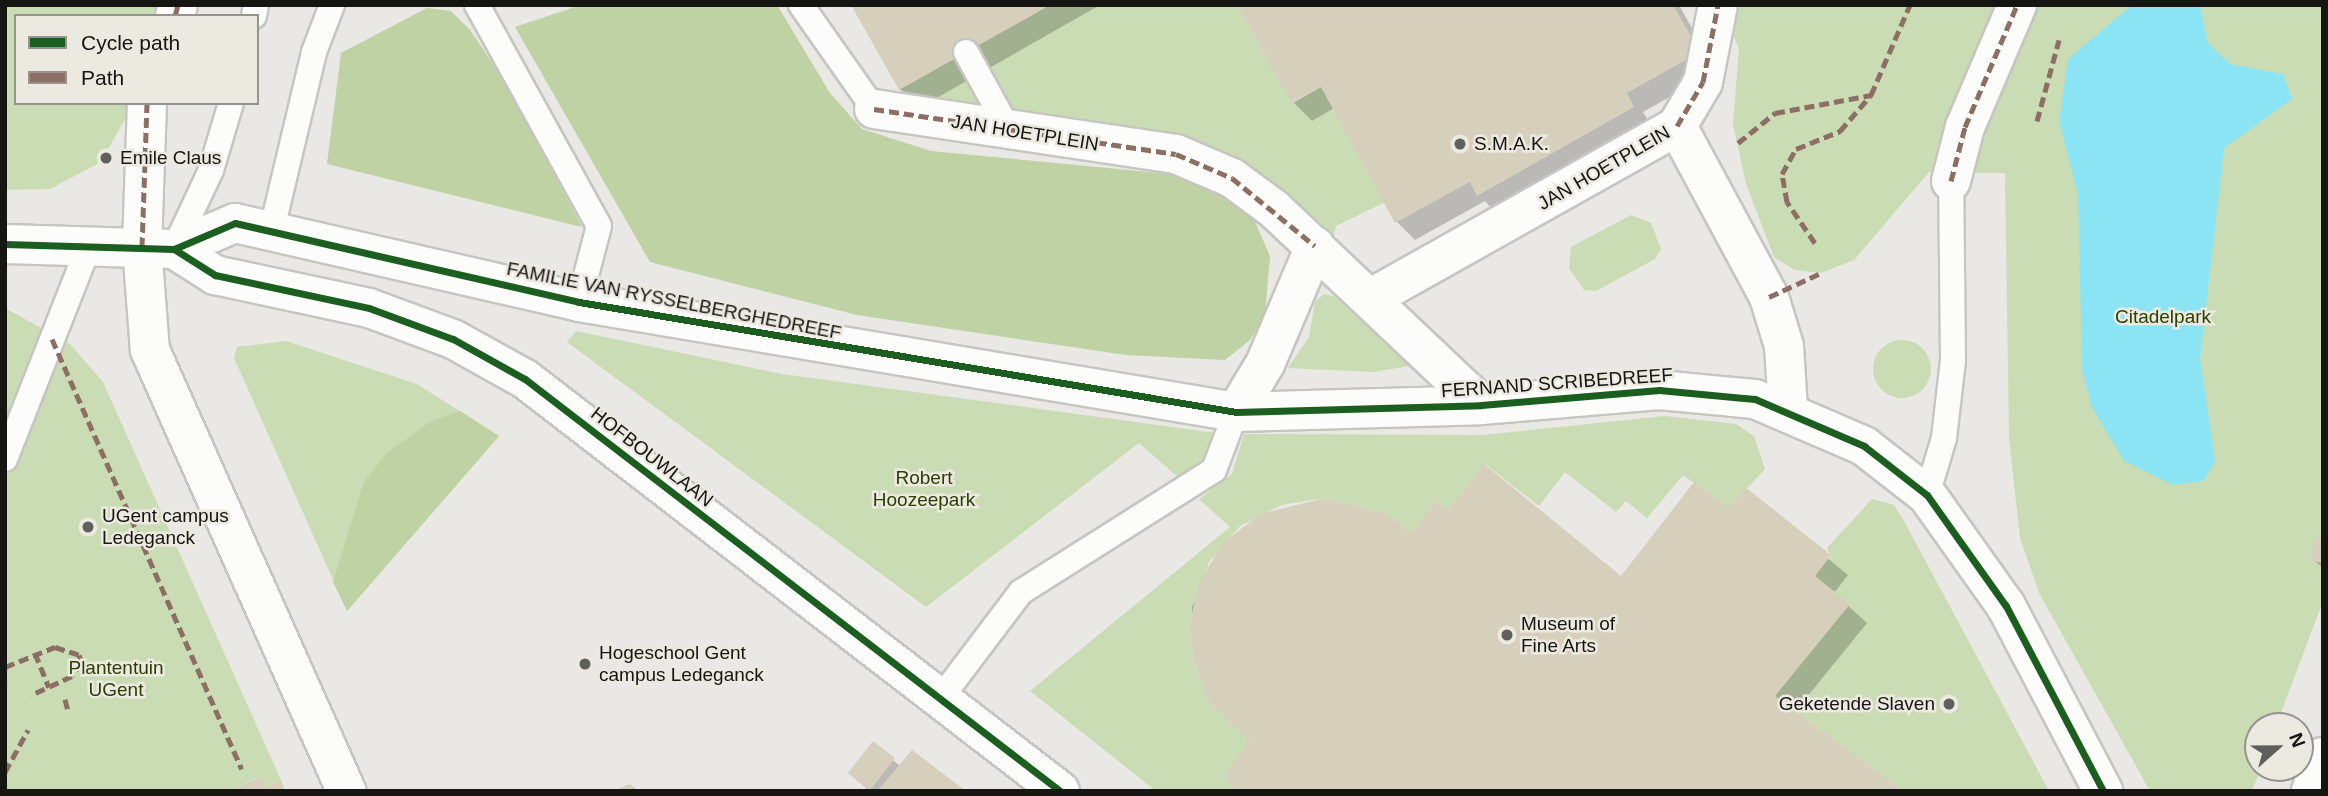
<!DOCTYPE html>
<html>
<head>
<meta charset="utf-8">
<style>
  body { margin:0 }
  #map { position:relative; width:2328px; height:796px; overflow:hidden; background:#e9e8e4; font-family:Helvetica,sans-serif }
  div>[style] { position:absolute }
  .green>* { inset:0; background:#cadcb3 }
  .round { border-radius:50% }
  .forest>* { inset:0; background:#bed2a3 }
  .water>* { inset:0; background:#8ae4f3 }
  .shadow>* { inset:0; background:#0003 }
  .building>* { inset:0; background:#d5cfbb; transform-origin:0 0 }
  .roads { filter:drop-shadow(2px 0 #c5c5c1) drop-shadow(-2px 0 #c5c5c1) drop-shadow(0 2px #c5c5c1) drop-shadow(0 -2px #c5c5c1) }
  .lane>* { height:24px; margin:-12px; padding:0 12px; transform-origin:12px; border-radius:12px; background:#fcfcfb }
  .street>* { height:38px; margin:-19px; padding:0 19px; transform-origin:19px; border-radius:19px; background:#fcfcfb }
  .primary>* { height:38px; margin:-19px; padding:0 19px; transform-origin:19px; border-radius:19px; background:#fcfcfb }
  .quiet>* { height:5px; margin-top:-2.5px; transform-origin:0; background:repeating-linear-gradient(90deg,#8d6e63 0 10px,transparent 0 15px) }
  .cycleway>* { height:7px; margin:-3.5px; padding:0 3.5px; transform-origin:3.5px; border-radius:3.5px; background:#1b5e20 }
  .dots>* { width:19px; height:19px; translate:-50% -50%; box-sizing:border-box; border:4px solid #ece9e1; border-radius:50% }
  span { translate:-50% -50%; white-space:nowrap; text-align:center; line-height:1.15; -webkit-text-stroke:5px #ece9e1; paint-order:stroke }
  .street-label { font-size:19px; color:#151512 }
  .poi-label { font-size:19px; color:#151512 }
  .left { translate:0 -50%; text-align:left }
  .right { translate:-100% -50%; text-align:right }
  .park-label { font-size:19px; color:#2a4001 }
  .frame { position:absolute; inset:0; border:7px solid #151512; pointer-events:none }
  .legend { position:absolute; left:14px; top:14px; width:245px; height:91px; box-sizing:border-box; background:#ece9e1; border:2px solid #96948e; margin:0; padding:9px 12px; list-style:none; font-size:21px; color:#151512 }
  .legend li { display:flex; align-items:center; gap:14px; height:35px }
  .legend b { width:35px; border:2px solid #96948e }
  .north { position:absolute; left:2244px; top:712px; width:70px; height:70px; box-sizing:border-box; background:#ece9e1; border:2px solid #96948e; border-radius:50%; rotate:69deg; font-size:19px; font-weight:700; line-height:28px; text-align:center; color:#151512 }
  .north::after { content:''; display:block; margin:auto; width:24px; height:32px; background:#5f5f5c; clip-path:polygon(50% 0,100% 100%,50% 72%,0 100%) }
</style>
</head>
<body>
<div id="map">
  <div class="green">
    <i style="clip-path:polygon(5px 5px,162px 5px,159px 16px,16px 16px,16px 103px,134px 103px,101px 162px,50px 189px,5px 190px)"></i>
    <i style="clip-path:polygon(1050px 5px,1237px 5px,1292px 103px,1321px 87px,1385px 202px,1336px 226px,1333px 239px,1283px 189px,1232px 155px,1170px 137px,899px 90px)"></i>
    <i style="clip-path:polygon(1718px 5px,2323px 5px,2323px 601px,2276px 726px,2258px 726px,2261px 768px,2252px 791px,2150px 791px,2039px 593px,2020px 538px,2009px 438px,2005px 173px,1929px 172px,1854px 260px,1821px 273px,1795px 270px,1774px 257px,1746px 184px,1733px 124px,1739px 48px)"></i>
    <i style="clip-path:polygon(1631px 215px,1651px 223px,1661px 249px,1655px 259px,1596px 291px,1584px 290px,1569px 268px,1571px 247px)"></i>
    <i style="clip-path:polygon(1324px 294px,1334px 296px,1409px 366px,1373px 372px,1288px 368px,1309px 337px,1315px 302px)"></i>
    <i style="clip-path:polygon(5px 308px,70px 344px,103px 382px,281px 780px,266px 787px,261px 776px,229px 791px,5px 791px)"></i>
    <i style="clip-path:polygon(576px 331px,782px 374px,1216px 433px,1209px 454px,1180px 479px,1139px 443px,926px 607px,567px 342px)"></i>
    <i class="round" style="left:1873px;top:340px;width:58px;height:58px"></i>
    <i style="clip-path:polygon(286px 341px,417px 384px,499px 436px,347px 611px,234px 358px,237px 347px)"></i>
    <i style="clip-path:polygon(1665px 416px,1736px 424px,1754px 436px,1765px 469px,1729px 508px,1683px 475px,1647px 518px,1626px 501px,1616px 512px,1565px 472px,1539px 506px,1485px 464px,1448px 510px,1436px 501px,1412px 532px,1385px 513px,1325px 498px,1281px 505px,1240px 526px,1209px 562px,1189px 626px,1194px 662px,1209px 701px,1249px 741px,1235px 791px,1156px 791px,1030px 691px,1230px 527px,1199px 499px,1232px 474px,1244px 434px,1484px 435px)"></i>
    <i style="clip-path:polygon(1872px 499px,1894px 505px,1904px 521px,2049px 791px,1904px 791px,1775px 696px,1850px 604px,1815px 576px,1831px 556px,1827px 548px)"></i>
  </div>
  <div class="forest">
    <i style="clip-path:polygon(581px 5px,777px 5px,830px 93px,862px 129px,931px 151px,1170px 174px,1218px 193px,1253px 217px,1270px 256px,1265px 315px,1250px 340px,1225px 360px,1126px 355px,857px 315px,650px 262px,515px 27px)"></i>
    <i style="clip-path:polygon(427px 8px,451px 11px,470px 30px,503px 79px,582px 227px,327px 164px,341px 53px)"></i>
    <i style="clip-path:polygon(460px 411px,499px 436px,347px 611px,333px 582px,364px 482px,386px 454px,431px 421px)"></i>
  </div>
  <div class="water">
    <i style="clip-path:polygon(2132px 5px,2200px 5px,2207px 42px,2230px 64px,2283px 74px,2292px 99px,2224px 148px,2200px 359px,2215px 461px,2203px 481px,2173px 485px,2124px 461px,2092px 408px,2082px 370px,2078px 195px,2059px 121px,2068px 59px)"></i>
  </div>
  <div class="shadow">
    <i style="clip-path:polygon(853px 5px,1100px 5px,919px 108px,900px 89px)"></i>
    <i style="clip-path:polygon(1239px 5px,1679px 5px,1716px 71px,1643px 112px,1651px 125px,1496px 213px,1485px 201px,1415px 240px,1396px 221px,1334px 108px,1312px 121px,1294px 103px)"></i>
    <i style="clip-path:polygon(1745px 490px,1848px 575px,1834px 593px,1867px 623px,1794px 713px,1251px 741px,1192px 644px,1192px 607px,1223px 545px,1412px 535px,1448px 513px,1621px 578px,1729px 511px)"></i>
    <i style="clip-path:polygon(2323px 541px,2323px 567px,2312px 560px)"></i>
    <i style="clip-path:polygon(874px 743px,900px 766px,963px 791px,869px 791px,856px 779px)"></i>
  </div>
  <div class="building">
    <i style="clip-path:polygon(851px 5px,1050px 5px,899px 90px)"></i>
    <i style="clip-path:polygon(1237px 5px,1673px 5px,1700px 52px,1627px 93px,1634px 107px,1477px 196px,1470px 182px,1395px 223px,1321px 87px,1292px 104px)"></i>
    <i style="clip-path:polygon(1484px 464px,1621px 576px,1694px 482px,1729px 508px,1745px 487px,1831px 555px,1815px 576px,1850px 604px,1775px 696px,1904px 791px,1235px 791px,1224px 776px,1249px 741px,1209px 701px,1194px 662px,1189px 626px,1199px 583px,1222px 544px,1260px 514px,1325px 498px,1385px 513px,1412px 532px,1436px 501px,1448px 510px)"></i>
    <i style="clip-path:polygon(2314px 537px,2323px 539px,2323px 563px,2310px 561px)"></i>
    <i style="left:873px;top:741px;width:28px;height:41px;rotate:38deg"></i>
    <i style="clip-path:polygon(912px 750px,966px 791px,877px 791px)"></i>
    <i style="clip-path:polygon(262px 776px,266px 787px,281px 780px,285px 791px,229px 791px)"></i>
    <i style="clip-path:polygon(630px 784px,639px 791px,613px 791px)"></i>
  </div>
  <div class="roads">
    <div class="lane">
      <i style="left:477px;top:5px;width:252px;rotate:61.1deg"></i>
      <i style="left:599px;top:226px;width:79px;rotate:104.7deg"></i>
      <i style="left:801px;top:5px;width:127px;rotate:54.9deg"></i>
      <i style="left:254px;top:16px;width:11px;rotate:-80deg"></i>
      <i style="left:966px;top:52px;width:94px;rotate:61.2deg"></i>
      <i style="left:271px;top:233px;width:186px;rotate:-76.6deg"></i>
      <i style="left:314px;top:52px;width:50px;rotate:-69deg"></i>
      <i style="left:174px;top:249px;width:87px;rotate:-64.9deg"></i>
      <i style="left:211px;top:170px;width:70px;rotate:-73.4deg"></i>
      <i style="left:5px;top:459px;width:229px;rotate:-68.5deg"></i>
      <i style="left:1927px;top:495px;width:59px;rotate:-73.4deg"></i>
      <i style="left:1944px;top:438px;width:79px;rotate:-83.4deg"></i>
      <i style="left:1953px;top:360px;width:179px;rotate:-90.6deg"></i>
      <i style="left:940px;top:699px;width:134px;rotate:-52.9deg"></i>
      <i style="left:1021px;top:592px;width:228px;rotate:-32.3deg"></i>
      <i style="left:1214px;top:470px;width:62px;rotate:-69.2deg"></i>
    </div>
    <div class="street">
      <i style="left:175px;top:16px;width:11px;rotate:-75deg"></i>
      <i style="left:147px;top:103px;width:144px;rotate:92deg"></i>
      <i style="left:142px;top:247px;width:103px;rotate:85.6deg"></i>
      <i style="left:150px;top:350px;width:483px;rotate:66deg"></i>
      <i style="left:874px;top:109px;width:305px;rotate:8.5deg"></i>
      <i style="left:1176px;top:154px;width:61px;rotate:23.2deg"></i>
      <i style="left:1232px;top:178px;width:52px;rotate:36.4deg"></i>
      <i style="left:1274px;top:209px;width:285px;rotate:43.4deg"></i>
      <i style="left:1677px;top:126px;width:51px;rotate:-59.4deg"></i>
      <i style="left:1703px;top:82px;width:78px;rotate:-79deg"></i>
      <i style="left:1951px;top:181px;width:56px;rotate:-75.5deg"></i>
      <i style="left:1965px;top:127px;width:133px;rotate:-66.9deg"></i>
      <i style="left:1371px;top:298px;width:351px;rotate:-29.3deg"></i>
      <i style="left:1677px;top:126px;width:194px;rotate:61.7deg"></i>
      <i style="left:1769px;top:297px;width:51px;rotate:73deg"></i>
      <i style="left:1784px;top:346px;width:64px;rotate:86.4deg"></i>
      <i style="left:1236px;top:412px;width:56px;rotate:-58.9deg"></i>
      <i style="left:1265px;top:364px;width:128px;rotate:-67deg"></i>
    </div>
    <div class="primary">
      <i style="left:5px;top:244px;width:169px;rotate:1.7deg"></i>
      <i style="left:174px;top:249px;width:66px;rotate:-23.1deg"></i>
      <i style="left:235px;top:223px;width:353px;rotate:12.9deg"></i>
      <i style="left:579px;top:302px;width:666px;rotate:9.5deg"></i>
      <i style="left:1236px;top:412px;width:245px;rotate:-1.6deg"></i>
      <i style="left:1481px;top:405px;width:179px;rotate:-4.8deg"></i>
      <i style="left:1659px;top:390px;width:96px;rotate:5.4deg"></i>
      <i style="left:1755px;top:399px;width:119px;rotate:23.3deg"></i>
      <i style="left:1864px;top:446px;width:80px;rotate:37.9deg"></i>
      <i style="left:1927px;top:495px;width:136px;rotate:54.6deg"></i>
      <i style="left:2006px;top:606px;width:209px;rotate:62.3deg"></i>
      <i style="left:174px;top:249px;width:49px;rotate:32.4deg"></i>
      <i style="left:215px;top:275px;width:157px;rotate:12.1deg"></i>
      <i style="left:369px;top:308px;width:90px;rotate:20.3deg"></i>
      <i style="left:453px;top:339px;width:82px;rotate:29.1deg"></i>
      <i style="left:525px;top:379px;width:675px;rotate:37.6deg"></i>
      <i style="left:2311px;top:791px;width:36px;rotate:-71deg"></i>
    </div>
  </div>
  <div class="quiet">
    <i style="left:175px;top:16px;width:11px;rotate:-75deg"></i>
    <i style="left:874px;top:109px;width:305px;rotate:8.5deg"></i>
    <i style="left:1176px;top:154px;width:61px;rotate:23.2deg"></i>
    <i style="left:1232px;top:178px;width:107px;rotate:39.3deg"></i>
    <i style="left:2037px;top:121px;width:84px;rotate:-74.8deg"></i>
    <i style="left:1677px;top:126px;width:51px;rotate:-59.4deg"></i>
    <i style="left:1703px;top:82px;width:78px;rotate:-79deg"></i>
    <i style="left:1738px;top:143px;width:48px;rotate:-39deg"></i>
    <i style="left:1775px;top:113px;width:98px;rotate:-10.6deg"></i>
    <i style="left:1951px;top:181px;width:56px;rotate:-75.5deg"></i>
    <i style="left:1965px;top:127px;width:133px;rotate:-66.9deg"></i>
    <i style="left:1815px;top:243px;width:50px;rotate:-124.3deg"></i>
    <i style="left:1787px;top:202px;width:28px;rotate:-100deg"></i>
    <i style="left:1782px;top:174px;width:29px;rotate:-61deg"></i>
    <i style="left:1796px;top:149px;width:48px;rotate:-22.2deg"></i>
    <i style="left:1840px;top:131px;width:48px;rotate:-49.3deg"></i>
    <i style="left:1871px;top:95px;width:98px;rotate:-66.6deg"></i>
    <i style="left:142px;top:247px;width:144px;rotate:-88deg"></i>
    <i style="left:1769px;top:297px;width:57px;rotate:-24.8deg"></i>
    <i style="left:52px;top:339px;width:470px;rotate:66.2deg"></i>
    <i style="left:35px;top:653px;width:37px;rotate:68deg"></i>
    <i style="left:5px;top:667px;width:54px;rotate:-21.8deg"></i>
    <i style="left:55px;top:647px;width:25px;rotate:18deg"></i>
    <i style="left:79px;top:655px;width:8px;rotate:67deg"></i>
    <i style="left:82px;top:662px;width:17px;rotate:126deg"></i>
    <i style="left:72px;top:676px;width:45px;rotate:155.1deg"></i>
    <i style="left:5px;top:682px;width:1px;rotate:-90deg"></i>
    <i style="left:65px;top:699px;width:12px;rotate:76deg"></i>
    <i style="left:5px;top:772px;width:48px;rotate:-61.3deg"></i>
  </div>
  <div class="cycleway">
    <i style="left:5px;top:244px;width:169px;rotate:1.7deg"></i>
    <i style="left:174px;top:249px;width:66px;rotate:-23.1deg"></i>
    <i style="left:235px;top:223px;width:353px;rotate:12.9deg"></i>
    <i style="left:579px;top:302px;width:666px;rotate:9.5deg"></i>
    <i style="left:1236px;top:412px;width:245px;rotate:-1.6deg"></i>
    <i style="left:1481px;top:405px;width:179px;rotate:-4.8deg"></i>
    <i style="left:1659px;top:390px;width:96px;rotate:5.4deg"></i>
    <i style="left:1755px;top:399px;width:119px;rotate:23.3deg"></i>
    <i style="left:1864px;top:446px;width:80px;rotate:37.9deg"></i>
    <i style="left:1927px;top:495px;width:136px;rotate:54.6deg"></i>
    <i style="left:2006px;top:606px;width:209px;rotate:62.3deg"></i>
    <i style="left:174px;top:249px;width:49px;rotate:32.4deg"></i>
    <i style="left:215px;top:275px;width:157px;rotate:12.1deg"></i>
    <i style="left:369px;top:308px;width:90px;rotate:20.3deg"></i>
    <i style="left:453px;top:339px;width:82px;rotate:29.1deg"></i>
    <i style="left:525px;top:379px;width:675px;rotate:37.6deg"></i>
  </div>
  <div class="dots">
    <i style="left:1460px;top:144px;background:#5f5f5c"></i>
    <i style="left:106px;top:158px;background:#5f5f5c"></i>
    <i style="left:88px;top:527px;background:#5f5f5c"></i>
    <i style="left:1507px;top:635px;background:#5f5f5c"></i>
    <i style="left:585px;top:664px;background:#5f5f5c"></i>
    <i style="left:1949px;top:704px;background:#5f5f5c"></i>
  </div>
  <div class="street-label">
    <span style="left:1025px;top:133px;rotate:9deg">JAN HOETPLEIN</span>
    <span style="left:1604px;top:168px;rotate:-30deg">JAN HOETPLEIN</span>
    <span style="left:674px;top:301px;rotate:11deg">FAMILIE VAN RYSSELBERGHEDREEF</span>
    <span style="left:1557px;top:383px;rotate:-4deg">FERNAND SCRIBEDREEF</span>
    <span style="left:652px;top:457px;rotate:38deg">HOFBOUWLAAN</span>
  </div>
  <div class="poi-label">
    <span class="left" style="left:1474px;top:144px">S.M.A.K.</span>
    <span class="left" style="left:120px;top:158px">Emile Claus</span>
    <span class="left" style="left:102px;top:527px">UGent campus<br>Ledeganck</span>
    <span class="left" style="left:1521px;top:635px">Museum of<br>Fine Arts</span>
    <span class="left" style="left:599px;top:664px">Hogeschool Gent<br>campus Ledeganck</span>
    <span class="right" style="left:1935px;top:704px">Geketende Slaven</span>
  </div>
  <div class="park-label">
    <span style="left:2163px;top:317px">Citadelpark</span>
    <span style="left:924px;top:489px">Robert<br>Hoozeepark</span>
    <span style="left:116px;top:679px">Plantentuin<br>UGent</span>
  </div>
  <div class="frame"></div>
  <ul class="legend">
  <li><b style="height:9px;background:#1b5e20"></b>Cycle path</li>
  <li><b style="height:9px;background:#8d6e63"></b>Path</li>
  </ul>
  <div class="north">N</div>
</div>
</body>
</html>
